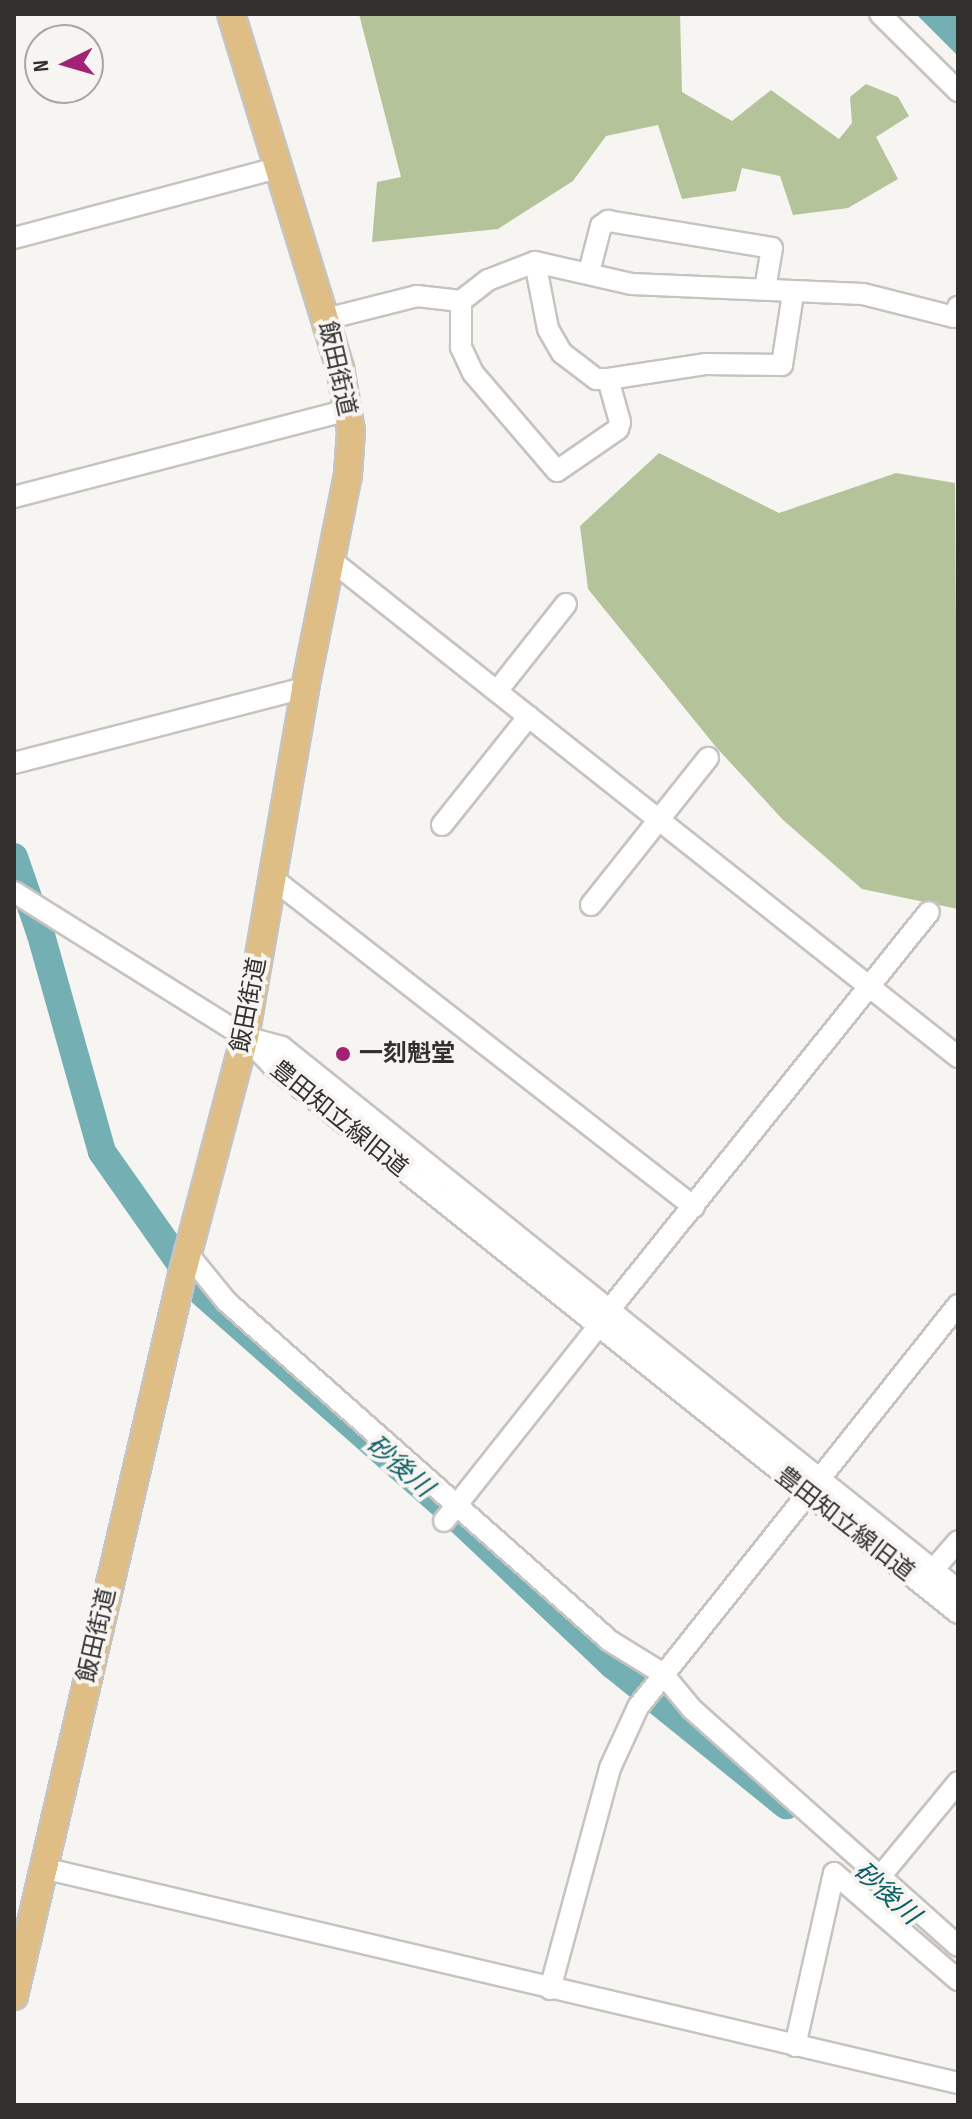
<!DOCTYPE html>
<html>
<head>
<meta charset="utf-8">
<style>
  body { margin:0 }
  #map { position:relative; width:972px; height:2119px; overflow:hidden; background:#f7f5f2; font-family:"Sofia Sans Condensed","Noto Sans JP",sans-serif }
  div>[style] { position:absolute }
  .forest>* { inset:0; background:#b4c399 }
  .water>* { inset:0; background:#74afb3 }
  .river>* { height:28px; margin:-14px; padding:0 14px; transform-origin:14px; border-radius:14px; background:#74afb3 }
  .roads { filter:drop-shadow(2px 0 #c6c3c1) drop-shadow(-2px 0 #c6c3c1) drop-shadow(0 2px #c6c3c1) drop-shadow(0 -2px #c6c3c1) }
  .minor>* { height:20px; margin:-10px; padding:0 10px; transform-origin:10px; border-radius:10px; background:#fff }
  .major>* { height:26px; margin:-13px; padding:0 13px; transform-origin:13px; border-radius:13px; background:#dfbe85 }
  .dots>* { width:22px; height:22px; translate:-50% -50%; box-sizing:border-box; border:4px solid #f7f5f2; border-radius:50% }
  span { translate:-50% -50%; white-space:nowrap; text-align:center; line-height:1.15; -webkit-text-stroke:8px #f7f5f2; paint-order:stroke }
  .street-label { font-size:24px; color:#31302f }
  .poi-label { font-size:24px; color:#31302f; font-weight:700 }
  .left { translate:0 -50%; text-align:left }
  .water-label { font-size:26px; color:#0c6065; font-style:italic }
  .frame { position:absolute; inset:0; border:16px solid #31302f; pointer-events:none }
  .north { position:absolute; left:24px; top:24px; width:80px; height:80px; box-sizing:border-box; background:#f7f5f2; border:2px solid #a8a6a4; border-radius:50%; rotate:265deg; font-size:22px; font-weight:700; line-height:32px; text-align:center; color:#31302f }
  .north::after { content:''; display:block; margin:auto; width:28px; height:36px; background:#a22273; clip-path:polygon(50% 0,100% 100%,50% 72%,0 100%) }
</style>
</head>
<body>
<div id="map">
  <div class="forest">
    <i style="clip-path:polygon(359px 14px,680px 14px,682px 92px,732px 121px,771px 90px,839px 139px,852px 123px,850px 97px,866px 84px,898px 97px,909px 116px,876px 137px,898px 179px,848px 208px,793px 215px,780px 176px,742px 168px,736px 191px,682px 199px,658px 125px,606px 136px,573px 181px,498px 229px,372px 242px,377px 182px,401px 177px)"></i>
    <i style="clip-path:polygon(659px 453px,779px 513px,896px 473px,955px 483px,958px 909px,862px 889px,783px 820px,716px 747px,588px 589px,580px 526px)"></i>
  </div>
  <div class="water">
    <i style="clip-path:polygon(916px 14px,958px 14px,958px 56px)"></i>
  </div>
  <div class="river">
    <i style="left:14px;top:857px;width:83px;rotate:70.9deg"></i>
    <i style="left:41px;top:935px;width:225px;rotate:74.3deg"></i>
    <i style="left:102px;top:1152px;width:169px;rotate:54.9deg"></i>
    <i style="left:199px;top:1290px;width:336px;rotate:41.4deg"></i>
    <i style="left:451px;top:1512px;width:223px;rotate:43.4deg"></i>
    <i style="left:613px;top:1665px;width:223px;rotate:39deg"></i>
  </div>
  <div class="roads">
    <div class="minor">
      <i style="left:880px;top:14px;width:110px;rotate:44.6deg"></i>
      <i style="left:14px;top:238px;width:272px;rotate:-14.9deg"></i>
      <i style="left:535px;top:262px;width:68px;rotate:79deg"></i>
      <i style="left:548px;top:329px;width:28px;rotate:60deg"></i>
      <i style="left:562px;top:353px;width:43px;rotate:37.4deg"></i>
      <i style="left:596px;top:379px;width:12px"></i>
      <i style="left:608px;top:379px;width:45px;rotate:74.4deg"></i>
      <i style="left:620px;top:422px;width:7px;rotate:106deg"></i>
      <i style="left:618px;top:429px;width:74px;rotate:145.5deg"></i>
      <i style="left:557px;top:471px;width:129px;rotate:-130.6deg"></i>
      <i style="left:473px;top:373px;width:29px;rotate:-115deg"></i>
      <i style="left:461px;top:347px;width:46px;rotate:-90deg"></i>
      <i style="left:461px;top:301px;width:34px;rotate:-38deg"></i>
      <i style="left:488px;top:280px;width:50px;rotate:-21deg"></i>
      <i style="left:535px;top:262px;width:99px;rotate:12.8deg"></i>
      <i style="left:632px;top:284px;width:231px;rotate:2.5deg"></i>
      <i style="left:863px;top:294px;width:94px;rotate:14.2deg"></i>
      <i style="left:954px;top:317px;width:11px;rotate:-68deg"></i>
      <i style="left:589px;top:272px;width:48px;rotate:-75.4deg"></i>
      <i style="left:601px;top:226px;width:9px;rotate:-36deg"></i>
      <i style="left:608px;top:221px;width:166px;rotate:9.3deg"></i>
      <i style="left:772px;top:248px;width:42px;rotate:99.7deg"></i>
      <i style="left:326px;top:319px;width:94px;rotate:-14.2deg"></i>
      <i style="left:417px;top:296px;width:44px;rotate:6.5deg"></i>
      <i style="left:608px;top:379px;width:98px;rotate:-8.8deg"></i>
      <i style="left:705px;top:364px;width:77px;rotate:0.7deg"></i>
      <i style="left:782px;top:365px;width:72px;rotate:-81.2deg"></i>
      <i style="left:14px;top:497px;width:346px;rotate:-14.6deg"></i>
      <i style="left:331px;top:560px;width:800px;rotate:38.4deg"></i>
      <i style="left:497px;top:691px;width:111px;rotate:-51.6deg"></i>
      <i style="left:14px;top:763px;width:301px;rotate:-14.5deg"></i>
      <i style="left:442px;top:825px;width:139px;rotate:-51.4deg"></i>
      <i style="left:272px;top:878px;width:535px;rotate:37.94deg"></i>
      <i style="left:14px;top:892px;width:273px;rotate:32.1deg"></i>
      <i style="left:245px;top:1037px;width:39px;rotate:46deg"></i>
      <i style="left:272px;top:1065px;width:878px;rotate:38.62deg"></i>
      <i style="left:591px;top:905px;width:188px;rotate:-51.5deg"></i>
      <i style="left:245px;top:1037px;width:38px;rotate:15deg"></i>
      <i style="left:282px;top:1047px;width:867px;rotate:38.77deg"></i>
      <i style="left:187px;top:1253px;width:63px;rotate:50.8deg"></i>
      <i style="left:227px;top:1302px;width:511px;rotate:41.51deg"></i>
      <i style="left:610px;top:1641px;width:61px;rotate:31.6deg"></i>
      <i style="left:662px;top:1673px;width:47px;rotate:50.2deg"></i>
      <i style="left:692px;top:1709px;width:356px;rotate:41.7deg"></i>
      <i style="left:610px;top:1309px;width:509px;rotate:-51.22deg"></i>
      <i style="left:444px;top:1521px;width:246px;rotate:-51.6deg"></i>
      <i style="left:933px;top:1570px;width:38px;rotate:-49deg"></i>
      <i style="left:43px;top:1868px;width:940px;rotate:13.22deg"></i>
      <i style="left:879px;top:1878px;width:124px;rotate:-50.5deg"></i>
      <i style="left:550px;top:1989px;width:229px;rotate:-74.8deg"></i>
      <i style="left:610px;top:1768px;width:67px;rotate:-65.3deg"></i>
      <i style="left:638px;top:1707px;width:514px;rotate:-51.48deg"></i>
      <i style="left:795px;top:2046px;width:177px;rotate:-77.3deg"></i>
      <i style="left:834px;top:1873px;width:164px;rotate:40.8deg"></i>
    </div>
    <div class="major">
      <i style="left:14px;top:1996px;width:740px;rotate:-76.88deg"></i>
      <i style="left:182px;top:1275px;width:246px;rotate:-75.2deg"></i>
      <i style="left:245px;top:1037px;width:354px;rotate:-80.2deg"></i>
      <i style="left:305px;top:688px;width:218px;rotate:-78.6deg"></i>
      <i style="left:348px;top:474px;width:43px;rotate:-86deg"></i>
      <i style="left:351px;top:431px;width:64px;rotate:-99.9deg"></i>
      <i style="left:340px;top:368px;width:370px;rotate:-107.1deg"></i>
    </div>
  </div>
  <div class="dots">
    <i style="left:343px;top:1054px;background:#a22273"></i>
  </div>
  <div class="street-label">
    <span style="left:337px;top:369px;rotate:77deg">飯田街道</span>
    <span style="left:249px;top:1005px;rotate:-79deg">飯田街道</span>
    <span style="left:339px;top:1119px;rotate:39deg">豊田知立線旧道</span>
    <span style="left:845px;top:1524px;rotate:38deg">豊田知立線旧道</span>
    <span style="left:97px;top:1635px;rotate:-77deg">飯田街道</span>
  </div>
  <div class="poi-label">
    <span class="left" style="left:359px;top:1054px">一刻魁堂</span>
  </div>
  <div class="water-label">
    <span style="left:399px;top:1467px;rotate:41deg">砂後川</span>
    <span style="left:886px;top:1894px;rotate:42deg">砂後川</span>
  </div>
  <div class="frame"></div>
  <div class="north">N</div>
</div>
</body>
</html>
